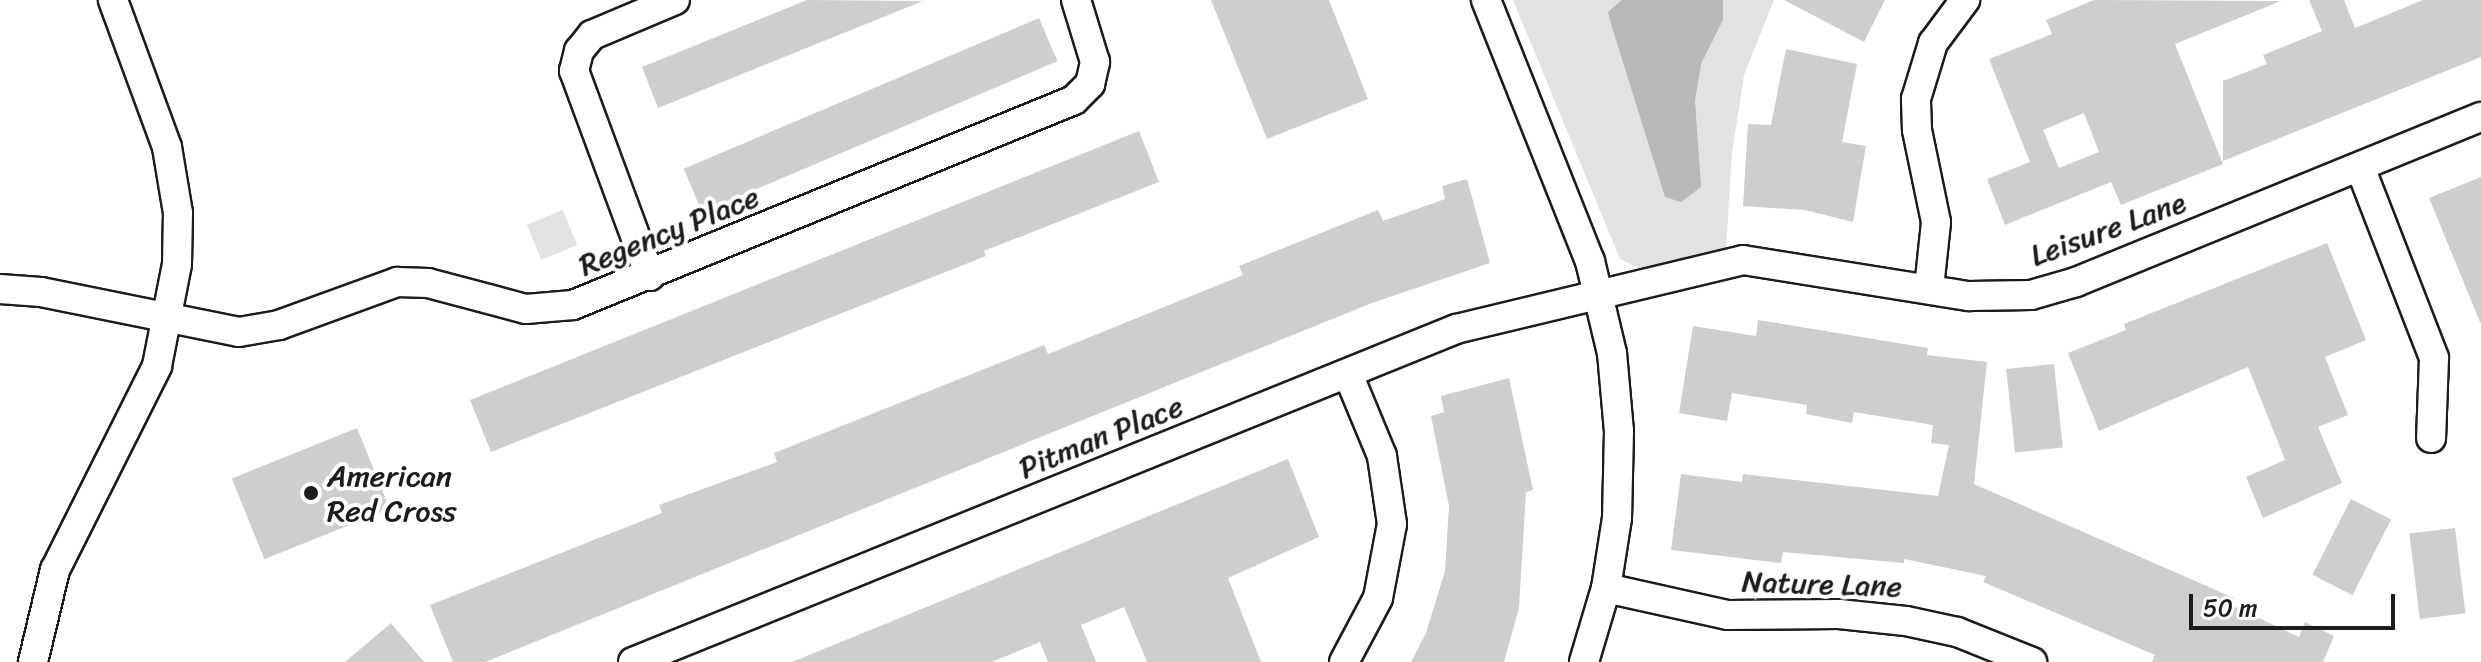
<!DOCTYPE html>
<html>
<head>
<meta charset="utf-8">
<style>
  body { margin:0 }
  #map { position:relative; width:2481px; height:662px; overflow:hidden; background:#fff; font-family:Sriracha,sans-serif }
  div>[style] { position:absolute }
  .green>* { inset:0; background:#e2e2e2; transform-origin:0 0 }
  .water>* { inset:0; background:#b8b8b8 }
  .building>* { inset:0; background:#cecece; transform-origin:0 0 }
  .roads { filter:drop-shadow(2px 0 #1c1c1c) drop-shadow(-2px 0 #1c1c1c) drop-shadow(0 2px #1c1c1c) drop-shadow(0 -2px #1c1c1c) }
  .minor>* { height:28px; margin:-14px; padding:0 14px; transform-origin:14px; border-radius:14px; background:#fff }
  .dots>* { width:22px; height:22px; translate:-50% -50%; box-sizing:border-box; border:4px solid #fff; border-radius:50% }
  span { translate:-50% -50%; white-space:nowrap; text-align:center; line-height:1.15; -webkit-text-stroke:8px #fff; paint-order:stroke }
  .street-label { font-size:30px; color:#1c1c1c }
  .poi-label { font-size:30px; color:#1c1c1c }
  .left { translate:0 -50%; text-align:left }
  .scale { position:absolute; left:2189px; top:594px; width:206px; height:36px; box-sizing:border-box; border:4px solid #1c1c1c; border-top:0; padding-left:10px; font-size:24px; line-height:28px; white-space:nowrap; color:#1c1c1c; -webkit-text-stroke:6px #fff; paint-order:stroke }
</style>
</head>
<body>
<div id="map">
  <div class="green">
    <i style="clip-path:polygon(1513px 0,1774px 0,1744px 75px,1732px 153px,1726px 251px,1643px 270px,1620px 259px)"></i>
    <i style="left:563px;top:210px;width:38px;height:39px;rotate:68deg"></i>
  </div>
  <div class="water">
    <i style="clip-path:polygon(1622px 0,1723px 0,1723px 20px,1701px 64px,1695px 101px,1701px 187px,1681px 202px,1665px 197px,1612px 27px,1608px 12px)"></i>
  </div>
  <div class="building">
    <i style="clip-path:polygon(807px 0,923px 1px,658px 108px,642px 67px)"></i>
    <i style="clip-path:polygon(1211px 0,1329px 0,1368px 99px,1267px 139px)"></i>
    <i style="clip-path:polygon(1784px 0,1885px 0,1864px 42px)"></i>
    <i style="clip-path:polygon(evenodd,2094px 0,2281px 1px,2175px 44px,2223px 164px,2121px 205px,2111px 182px,2005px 225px,1987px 179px,2030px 162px,1989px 59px,2052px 34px,2046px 20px,2094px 0,2084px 113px,2099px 152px,2059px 168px,2043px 130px,2084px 113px)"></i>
    <i style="clip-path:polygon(2309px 0,2344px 0,2355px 28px,2423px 0,2481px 0,2481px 57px,2223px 161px,2223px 81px,2267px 64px,2263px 55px,2322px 31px)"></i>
    <i style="left:1039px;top:18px;width:47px;height:386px;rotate:67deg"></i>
    <i style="clip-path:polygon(1786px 49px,1857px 64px,1842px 142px,1866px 146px,1853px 222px,1805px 210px,1743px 206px,1748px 124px,1771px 125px)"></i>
    <i style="clip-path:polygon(1139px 131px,1159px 182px,984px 251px,986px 256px,491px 452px,470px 400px)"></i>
    <i style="clip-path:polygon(2481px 177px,2481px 322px,2480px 322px,2429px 198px)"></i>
    <i style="clip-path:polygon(1467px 179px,1490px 263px,1372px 303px,485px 662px,453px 662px,430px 605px,662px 513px,659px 505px,777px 462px,774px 453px,1044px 345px,1048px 354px,1243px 275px,1239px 266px,1378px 210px,1383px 221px,1445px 199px,1442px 186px)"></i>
    <i style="clip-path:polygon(2327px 243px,2366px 340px,2325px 357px,2348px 415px,2318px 427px,2342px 483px,2263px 518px,2246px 477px,2285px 460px,2248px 367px,2099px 431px,2068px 353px,2126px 330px,2124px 324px)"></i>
    <i style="clip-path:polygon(1758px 320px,1928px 348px,1927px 355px,1987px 362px,1974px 484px,2234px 598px,2231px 605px,2299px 637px,2305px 622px,2334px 636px,2323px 662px,2152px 662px,2155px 655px,1983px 582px,1986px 576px,1904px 559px,1904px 563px,1783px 552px,1781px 563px,1671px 550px,1681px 474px,1742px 482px,1743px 474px,1938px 496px,1949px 445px,1931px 443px,1933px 425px,1854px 412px,1852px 423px,1806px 414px,1807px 405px,1732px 393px,1727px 421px,1679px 413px,1693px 326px,1756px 336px)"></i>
    <i style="left:2054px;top:364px;width:84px;height:48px;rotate:84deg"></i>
    <i style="clip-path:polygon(1509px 378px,1533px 490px,1526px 492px,1519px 608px,1504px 662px,1411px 662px,1426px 633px,1445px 571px,1449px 506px,1431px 416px,1444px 412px,1441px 396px)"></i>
    <i style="left:357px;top:428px;width:87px;height:135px;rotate:68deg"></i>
    <i style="clip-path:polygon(1288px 459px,1319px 537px,1228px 578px,1261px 662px,1147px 662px,1124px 607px,1081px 625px,1096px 662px,1048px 662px,1040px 642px,992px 662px,792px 662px)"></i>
    <i style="left:2351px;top:499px;width:45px;height:85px;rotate:27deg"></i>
    <i style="left:2455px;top:528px;width:86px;height:46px;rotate:83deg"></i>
    <i style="clip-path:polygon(391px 623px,424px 662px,345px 662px)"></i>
  </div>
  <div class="roads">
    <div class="minor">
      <i style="left:1486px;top:0;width:281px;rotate:68.3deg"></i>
      <i style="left:1590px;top:261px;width:95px;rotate:76.6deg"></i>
      <i style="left:1612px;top:353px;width:78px;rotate:84.9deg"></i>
      <i style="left:1619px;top:431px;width:87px;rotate:91.3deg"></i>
      <i style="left:1617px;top:518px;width:71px;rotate:98.9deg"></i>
      <i style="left:1606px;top:588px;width:77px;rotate:106.6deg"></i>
      <i style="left:2360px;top:167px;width:205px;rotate:68.8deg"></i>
      <i style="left:2434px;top:358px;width:80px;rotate:92.1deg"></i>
      <i style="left:650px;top:276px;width:219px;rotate:-110.3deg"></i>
      <i style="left:574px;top:71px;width:21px;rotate:-76deg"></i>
      <i style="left:579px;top:51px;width:21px;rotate:-51deg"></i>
      <i style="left:592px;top:35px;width:90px;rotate:-22.9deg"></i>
      <i style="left:1929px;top:288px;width:66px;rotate:-83.9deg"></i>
      <i style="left:1936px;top:222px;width:94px;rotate:-101.7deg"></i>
      <i style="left:1917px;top:130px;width:31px;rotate:-92deg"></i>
      <i style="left:1916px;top:99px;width:59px;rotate:-73.1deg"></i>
      <i style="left:1933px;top:43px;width:54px;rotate:-53.3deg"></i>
      <i style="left:0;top:289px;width:41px;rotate:4.2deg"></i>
      <i style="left:41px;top:292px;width:202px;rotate:11.4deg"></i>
      <i style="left:239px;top:332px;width:41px;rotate:-9.9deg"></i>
      <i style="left:279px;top:325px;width:126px;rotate:-20deg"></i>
      <i style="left:397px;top:282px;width:31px;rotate:2deg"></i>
      <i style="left:428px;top:283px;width:101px;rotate:14.9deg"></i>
      <i style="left:526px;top:309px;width:47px;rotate:-4.9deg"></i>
      <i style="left:573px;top:305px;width:541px;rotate:-22.25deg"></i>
      <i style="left:1074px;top:100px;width:23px;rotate:-45deg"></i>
      <i style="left:1090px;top:84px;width:23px;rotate:-77deg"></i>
      <i style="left:1095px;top:62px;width:65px;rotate:-107deg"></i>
      <i style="left:1606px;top:588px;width:125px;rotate:12.5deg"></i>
      <i style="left:1728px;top:615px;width:111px;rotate:-0.5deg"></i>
      <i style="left:1839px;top:614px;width:67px;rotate:6deg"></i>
      <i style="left:1906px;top:621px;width:52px;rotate:12.2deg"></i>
      <i style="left:1957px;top:632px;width:81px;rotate:21.8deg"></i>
      <i style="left:33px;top:662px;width:95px;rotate:-76.6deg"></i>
      <i style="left:55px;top:570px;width:228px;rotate:-63.4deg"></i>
      <i style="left:157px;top:366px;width:104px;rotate:-78.9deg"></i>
      <i style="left:177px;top:264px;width:51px;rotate:-88.9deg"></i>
      <i style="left:178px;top:213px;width:67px;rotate:-99.5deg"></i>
      <i style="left:167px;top:147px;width:157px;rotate:-110.2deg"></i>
      <i style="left:633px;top:662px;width:888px;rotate:-22.03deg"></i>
      <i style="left:1456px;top:329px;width:295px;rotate:-13.5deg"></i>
      <i style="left:1743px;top:260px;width:229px;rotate:9.1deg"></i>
      <i style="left:1969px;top:296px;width:62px;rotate:-0.9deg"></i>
      <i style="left:2031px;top:295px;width:47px;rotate:-16.1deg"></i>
      <i style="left:2076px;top:282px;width:437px;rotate:-22.2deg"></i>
      <i style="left:1344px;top:662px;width:72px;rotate:-62deg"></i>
      <i style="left:1378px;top:598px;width:75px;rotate:-79.3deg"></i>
      <i style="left:1392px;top:524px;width:69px;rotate:-98.4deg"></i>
      <i style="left:1382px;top:456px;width:89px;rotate:-112.5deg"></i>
    </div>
  </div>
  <div class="dots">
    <i style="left:311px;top:493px;background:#1c1c1c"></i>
  </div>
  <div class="street-label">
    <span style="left:2108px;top:229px;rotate:-20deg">Leisure Lane</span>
    <span style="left:669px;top:231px;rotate:-22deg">Regency Place</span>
    <span style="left:1101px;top:437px;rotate:-22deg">Pitman Place</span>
    <span style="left:1822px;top:584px;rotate:2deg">Nature Lane</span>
  </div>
  <div class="poi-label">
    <span class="left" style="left:327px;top:493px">American<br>Red Cross</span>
  </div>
  <div class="scale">50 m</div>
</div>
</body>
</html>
